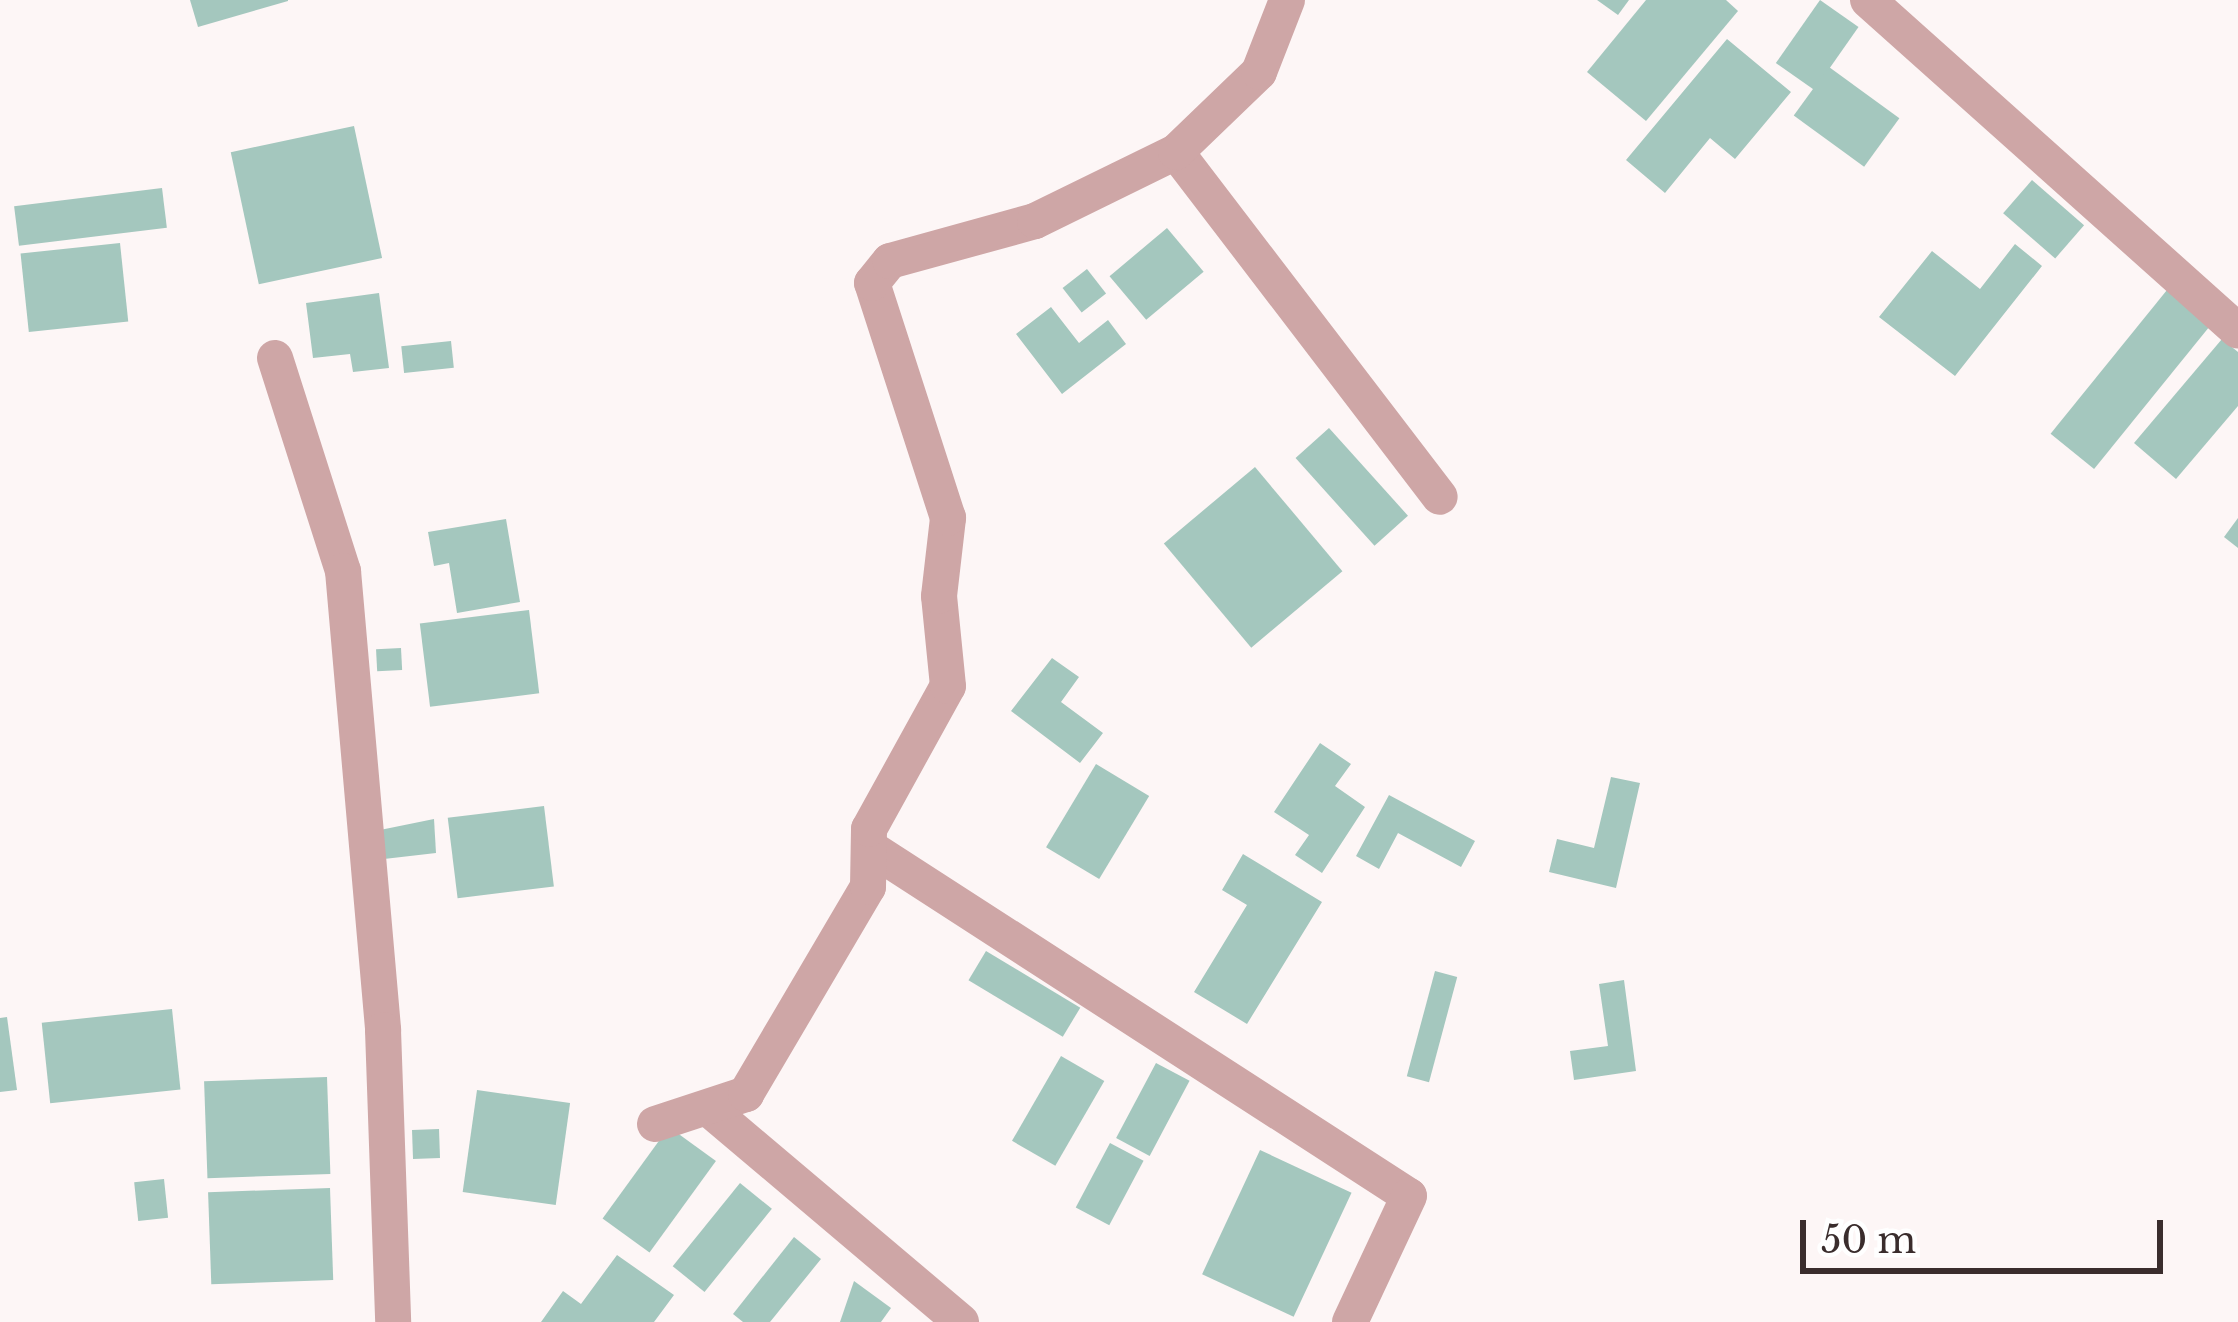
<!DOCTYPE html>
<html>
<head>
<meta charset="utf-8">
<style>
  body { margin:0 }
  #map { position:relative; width:2238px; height:1322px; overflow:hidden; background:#fdf6f6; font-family:"Libre Baskerville",serif }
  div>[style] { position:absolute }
  .building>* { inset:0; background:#a4c7be; transform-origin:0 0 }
  .minor>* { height:36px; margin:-18px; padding:0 18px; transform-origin:18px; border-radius:18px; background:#cea6a6 }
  span { translate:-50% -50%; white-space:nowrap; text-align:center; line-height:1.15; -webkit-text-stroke:9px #fff; paint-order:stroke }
  .scale { position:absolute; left:1800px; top:1220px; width:363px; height:54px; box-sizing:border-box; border:6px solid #3a2d2d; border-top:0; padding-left:15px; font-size:36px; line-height:42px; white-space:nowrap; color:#3a2d2d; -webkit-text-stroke:9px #fff; paint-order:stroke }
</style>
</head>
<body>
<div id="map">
  <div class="building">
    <i style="clip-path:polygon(190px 0,288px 0,288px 1px,198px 27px)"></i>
    <i style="clip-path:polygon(1597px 0,1629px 0,1618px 15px)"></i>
    <i style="clip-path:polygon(1646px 0,1726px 0,1738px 11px,1646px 121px,1587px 72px)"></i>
    <i style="left:1820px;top:0;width:47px;height:77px;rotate:35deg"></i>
    <i style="clip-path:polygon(1727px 39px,1791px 92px,1735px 159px,1710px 138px,1665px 193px,1626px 160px)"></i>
    <i style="left:1829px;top:67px;width:87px;height:60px;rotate:36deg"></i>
    <i style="left:354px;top:126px;width:135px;height:126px;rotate:78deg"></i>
    <i style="left:2032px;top:180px;width:69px;height:44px;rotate:41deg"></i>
    <i style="left:162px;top:188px;width:40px;height:149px;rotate:83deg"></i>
    <i style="left:1167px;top:228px;width:57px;height:75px;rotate:50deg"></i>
    <i style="left:120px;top:243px;width:79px;height:100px;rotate:84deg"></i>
    <i style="clip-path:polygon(2015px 244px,2042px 266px,1955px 376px,1879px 317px,1932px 251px,1980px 289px)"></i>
    <i style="left:1087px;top:269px;width:31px;height:31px;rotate:52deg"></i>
    <i style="left:2167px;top:290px;width:56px;height:185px;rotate:39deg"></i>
    <i style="clip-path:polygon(379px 293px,389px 368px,353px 372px,350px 354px,313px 358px,306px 303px)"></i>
    <i style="clip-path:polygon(1051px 307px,1079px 343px,1108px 320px,1126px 344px,1062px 394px,1016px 334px)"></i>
    <i style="clip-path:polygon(2222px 339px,2238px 352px,2238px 406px,2176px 479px,2134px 443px)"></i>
    <i style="left:451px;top:341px;width:27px;height:50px;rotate:84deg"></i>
    <i style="left:1329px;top:428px;width:118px;height:45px;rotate:48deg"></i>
    <i style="left:1255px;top:467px;width:136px;height:119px;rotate:50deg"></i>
    <i style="clip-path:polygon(2238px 518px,2238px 548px,2224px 537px)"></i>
    <i style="clip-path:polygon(506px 519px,520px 602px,457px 613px,449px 563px,434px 566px,428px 532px)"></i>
    <i style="left:529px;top:610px;width:84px;height:110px;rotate:83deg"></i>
    <i style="left:401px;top:648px;width:22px;height:25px;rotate:87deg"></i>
    <i style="clip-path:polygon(1052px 658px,1079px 677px,1061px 702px,1103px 733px,1080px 763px,1011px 711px)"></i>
    <i style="clip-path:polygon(1320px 743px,1351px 764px,1335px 786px,1365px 807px,1322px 873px,1295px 855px,1309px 835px,1274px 812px)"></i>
    <i style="left:1096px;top:764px;width:62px;height:97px;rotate:31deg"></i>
    <i style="clip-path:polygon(1611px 777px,1640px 783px,1616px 888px,1549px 872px,1557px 839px,1594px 848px)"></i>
    <i style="clip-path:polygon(1389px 795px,1475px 841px,1461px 867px,1398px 833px,1379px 869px,1356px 856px)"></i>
    <i style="left:544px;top:806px;width:81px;height:97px;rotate:83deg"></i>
    <i style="clip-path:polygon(434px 819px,436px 853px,384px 859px,380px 830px)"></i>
    <i style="clip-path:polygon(1243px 854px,1322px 902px,1247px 1024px,1194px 992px,1247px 905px,1222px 890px)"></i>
    <i style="left:986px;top:951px;width:110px;height:34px;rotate:31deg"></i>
    <i style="left:1435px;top:971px;width:23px;height:109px;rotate:15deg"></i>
    <i style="clip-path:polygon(1624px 980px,1636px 1071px,1574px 1080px,1570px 1051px,1608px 1046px,1599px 984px)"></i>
    <i style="left:172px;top:1009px;width:81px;height:131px;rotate:84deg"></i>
    <i style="clip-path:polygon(7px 1017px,17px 1090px,0 1092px,0 1018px)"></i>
    <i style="left:1061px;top:1056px;width:50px;height:98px;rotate:30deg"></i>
    <i style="left:1156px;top:1063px;width:38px;height:85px;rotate:28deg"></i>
    <i style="left:327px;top:1077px;width:97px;height:123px;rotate:88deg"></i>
    <i style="left:477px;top:1090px;width:94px;height:103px;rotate:8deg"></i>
    <i style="left:669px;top:1127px;width:58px;height:113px;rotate:36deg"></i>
    <i style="left:439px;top:1129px;width:29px;height:27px;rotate:88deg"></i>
    <i style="left:1110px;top:1143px;width:38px;height:73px;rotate:28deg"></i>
    <i style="left:1260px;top:1150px;width:101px;height:137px;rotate:25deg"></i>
    <i style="left:164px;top:1179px;width:39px;height:30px;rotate:84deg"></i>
    <i style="left:740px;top:1183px;width:41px;height:107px;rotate:39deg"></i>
    <i style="left:330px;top:1188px;width:92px;height:122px;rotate:88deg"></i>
    <i style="clip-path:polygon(794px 1237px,821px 1259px,770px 1322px,743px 1322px,733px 1314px)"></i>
    <i style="clip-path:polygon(617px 1255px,674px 1295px,654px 1322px,541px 1322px,563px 1291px,581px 1304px)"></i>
    <i style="clip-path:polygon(854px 1281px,891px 1308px,881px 1322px,840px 1322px)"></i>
  </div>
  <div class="minor">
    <i style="left:1868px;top:0;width:496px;rotate:41.8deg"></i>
    <i style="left:1176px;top:152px;width:434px;rotate:52.6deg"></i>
    <i style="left:275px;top:358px;width:224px;rotate:72.3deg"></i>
    <i style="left:343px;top:571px;width:461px;rotate:85deg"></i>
    <i style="left:383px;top:1030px;width:292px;rotate:88deg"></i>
    <i style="left:872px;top:849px;width:639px;rotate:32.87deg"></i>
    <i style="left:1409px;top:1196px;width:139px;rotate:115.1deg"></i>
    <i style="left:709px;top:1109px;width:330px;rotate:40.2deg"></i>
    <i style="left:655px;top:1124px;width:96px;rotate:-18.2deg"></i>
    <i style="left:746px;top:1094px;width:240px;rotate:-59.5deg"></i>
    <i style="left:868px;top:887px;width:58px;rotate:-89deg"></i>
    <i style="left:869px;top:829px;width:163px;rotate:-61.1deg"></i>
    <i style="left:948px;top:686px;width:90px;rotate:-95.7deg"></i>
    <i style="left:939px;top:596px;width:79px;rotate:-83.4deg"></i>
    <i style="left:948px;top:518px;width:247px;rotate:-107.9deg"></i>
    <i style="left:872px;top:283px;width:28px;rotate:-51deg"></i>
    <i style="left:890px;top:261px;width:150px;rotate:-15.4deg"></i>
    <i style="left:1035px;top:221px;width:157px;rotate:-26.1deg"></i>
    <i style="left:1176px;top:152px;width:115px;rotate:-43.9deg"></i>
    <i style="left:1259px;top:72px;width:77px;rotate:-68.7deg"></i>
  </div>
  <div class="scale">50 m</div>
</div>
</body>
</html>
